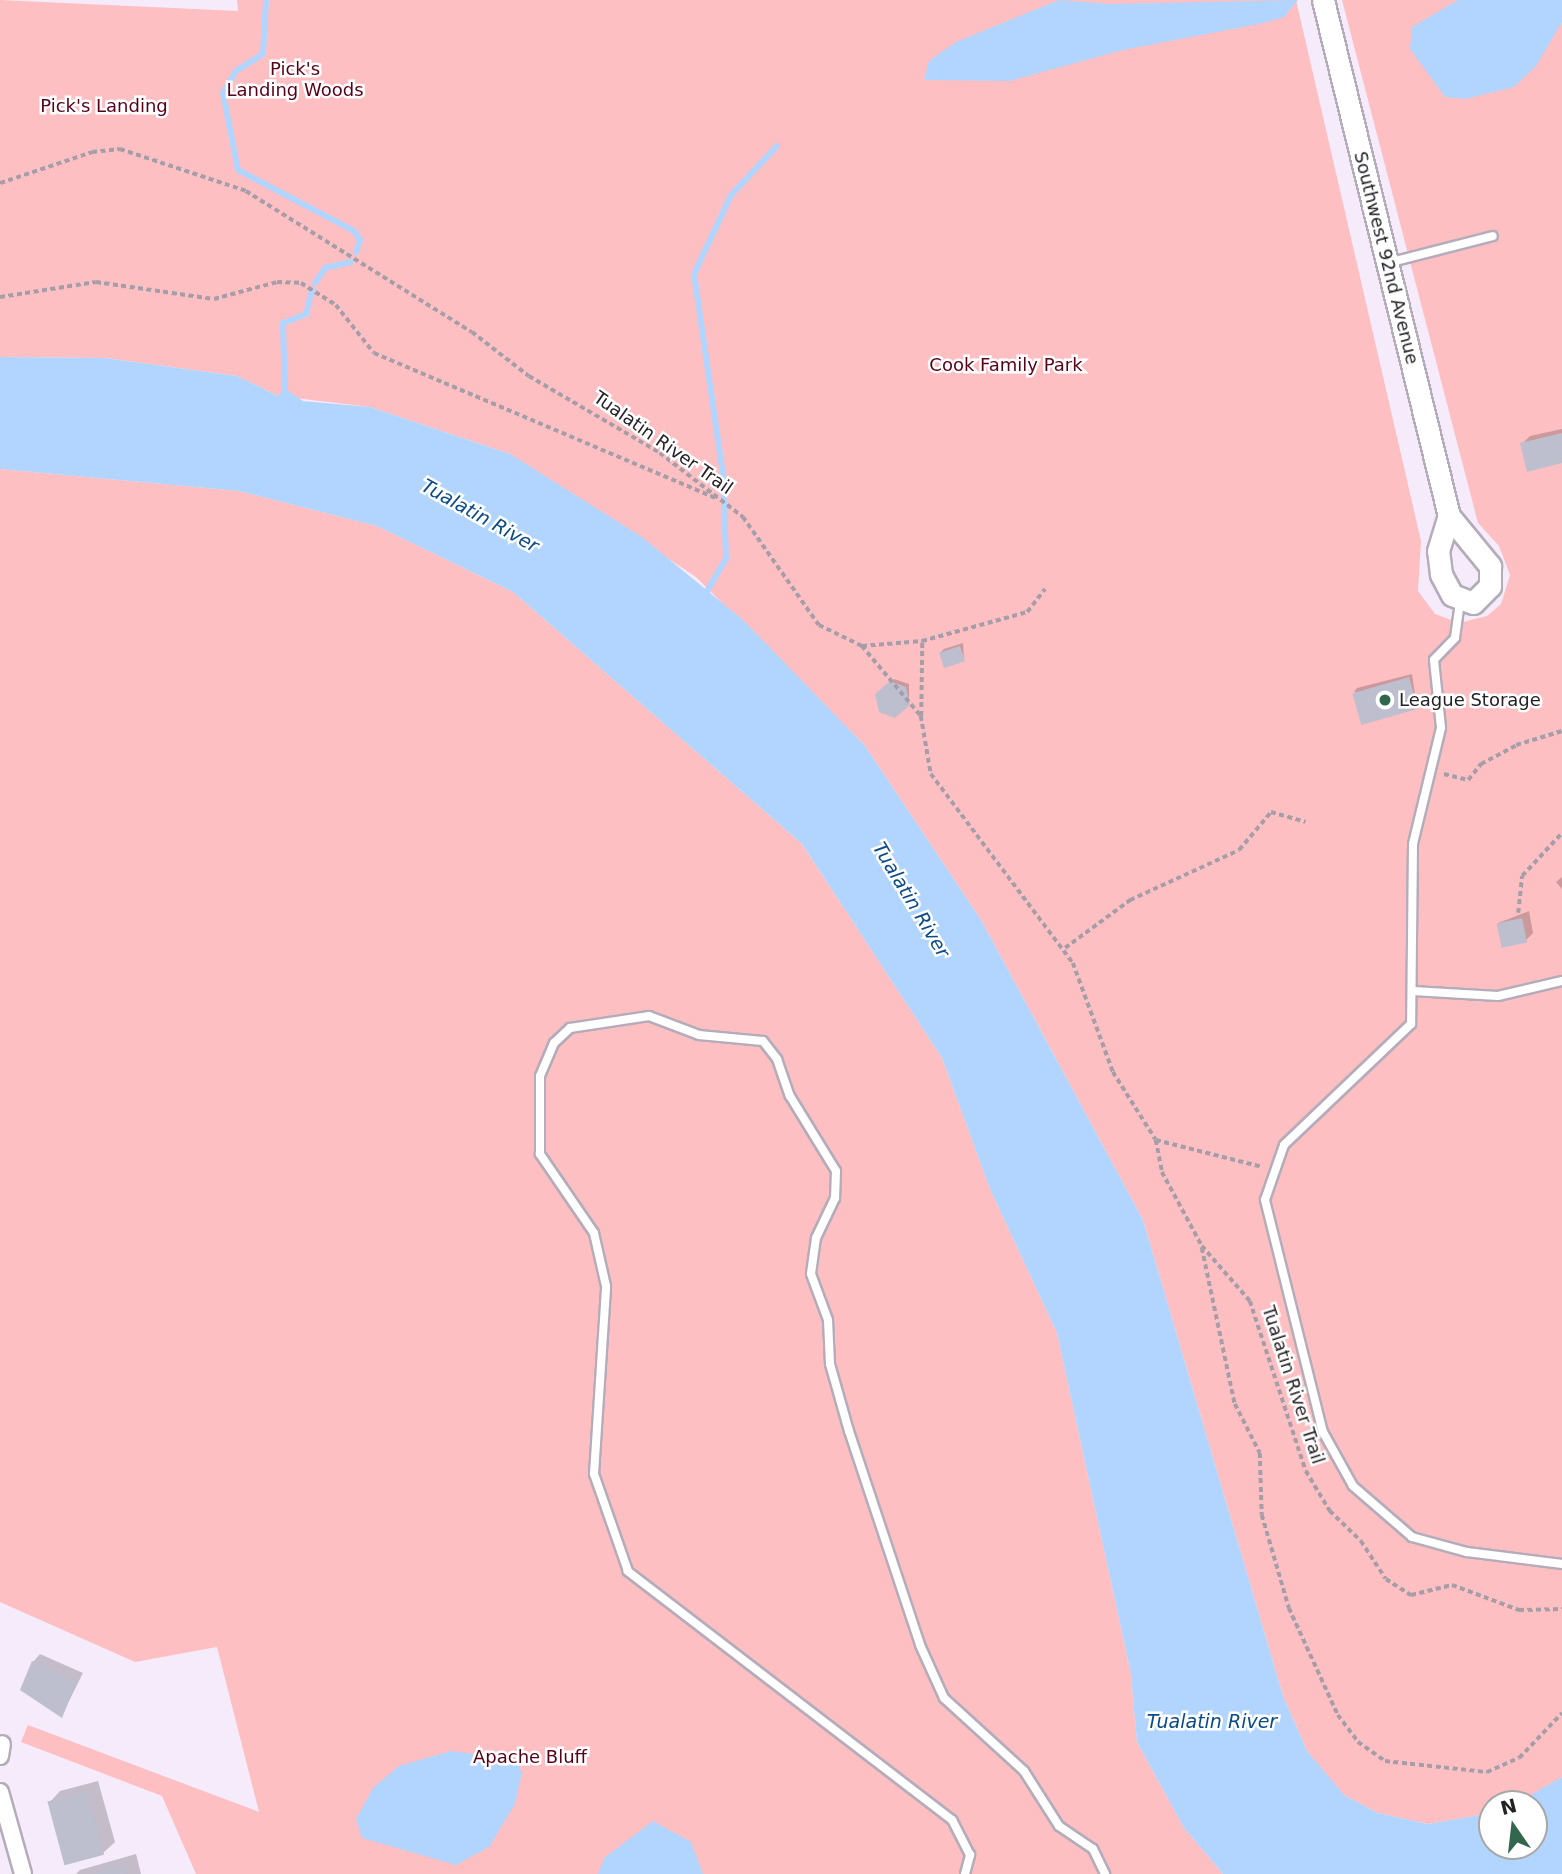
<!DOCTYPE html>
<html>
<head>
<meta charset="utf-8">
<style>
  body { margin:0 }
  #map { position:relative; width:1562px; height:1874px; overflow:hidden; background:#f5ebfa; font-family:"DejaVu Sans",sans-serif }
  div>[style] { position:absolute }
  .green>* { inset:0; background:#febfc2 }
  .water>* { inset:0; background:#b2d5ff }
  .shadow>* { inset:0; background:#0003 }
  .stream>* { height:6px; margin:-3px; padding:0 3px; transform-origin:3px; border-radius:3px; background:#b2d5ff }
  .building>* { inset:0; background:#bdbece; transform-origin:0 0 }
  .path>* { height:3.5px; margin-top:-1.75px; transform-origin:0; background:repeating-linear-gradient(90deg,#a59ea9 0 5px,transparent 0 8.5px) }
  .roads { filter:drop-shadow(2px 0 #b5acba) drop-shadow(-2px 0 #b5acba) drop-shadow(0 2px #b5acba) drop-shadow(0 -2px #b5acba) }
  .service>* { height:8px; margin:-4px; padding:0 4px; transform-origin:4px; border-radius:4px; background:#fff }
  .minor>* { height:16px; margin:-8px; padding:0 8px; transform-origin:8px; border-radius:8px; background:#fff }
  .tertiary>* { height:21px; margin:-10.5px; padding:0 10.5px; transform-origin:10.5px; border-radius:10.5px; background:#fff }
  .dots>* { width:19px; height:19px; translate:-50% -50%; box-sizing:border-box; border:4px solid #fff; border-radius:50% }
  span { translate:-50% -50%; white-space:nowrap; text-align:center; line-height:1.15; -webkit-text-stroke:5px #fff; paint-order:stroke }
  .park-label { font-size:18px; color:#570017 }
  .street-label { font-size:18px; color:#242126 }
  .poi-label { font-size:18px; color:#242126 }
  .left { translate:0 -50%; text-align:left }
  .water-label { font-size:19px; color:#0a4a86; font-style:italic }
  .north { position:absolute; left:1478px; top:1790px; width:70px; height:70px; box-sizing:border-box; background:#fff; border:2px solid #a7a6a8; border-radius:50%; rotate:346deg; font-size:19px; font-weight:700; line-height:28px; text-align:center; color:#242126 }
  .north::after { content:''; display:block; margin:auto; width:24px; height:32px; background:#32674d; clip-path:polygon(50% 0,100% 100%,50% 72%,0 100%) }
</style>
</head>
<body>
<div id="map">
  <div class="green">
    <i style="clip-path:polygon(0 0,238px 11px,237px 0,1296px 0,1421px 541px,1418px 591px,1435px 614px,1459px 623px,1487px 616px,1501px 604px,1510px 575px,1499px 546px,1478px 523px,1342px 0,1562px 0,1562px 1777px,1537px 1796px,1492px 1804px,1487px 1814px,1428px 1824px,1378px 1813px,1340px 1793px,1307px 1751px,1283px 1696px,1143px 1220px,981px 920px,865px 746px,696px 577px,510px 454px,370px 407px,278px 396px,237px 376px,105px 358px,0 357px)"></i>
    <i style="clip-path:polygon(0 469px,239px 491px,377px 526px,513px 592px,802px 844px,942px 1058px,990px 1189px,1057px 1333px,1131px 1674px,1137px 1742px,1184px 1828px,1223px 1874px,196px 1874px,162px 1796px,21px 1742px,28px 1725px,259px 1812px,217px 1647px,135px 1662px,0 1602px)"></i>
  </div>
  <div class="water">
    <i style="clip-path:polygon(1059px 0,1111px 4px,1298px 0,1284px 17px,1264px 23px,1123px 50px,1010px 81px,924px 80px,929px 61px,956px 42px)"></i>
    <i style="clip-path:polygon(1458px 0,1562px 0,1562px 22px,1536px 66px,1514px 87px,1465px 99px,1445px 97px,1410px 49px,1412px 27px)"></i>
    <i style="clip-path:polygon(0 357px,105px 358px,237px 376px,278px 396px,284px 388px,303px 401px,370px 407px,510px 454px,642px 537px,743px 620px,865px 746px,981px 920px,1143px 1220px,1283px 1696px,1307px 1751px,1344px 1795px,1378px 1813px,1428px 1824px,1492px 1813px,1492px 1846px,1534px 1846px,1534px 1804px,1515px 1804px,1562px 1777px,1562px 1874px,1223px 1874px,1184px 1828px,1137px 1742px,1131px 1674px,1057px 1333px,990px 1189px,942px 1058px,802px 844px,513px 592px,377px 526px,239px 491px,0 469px)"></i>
    <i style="clip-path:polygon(451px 1751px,515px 1759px,522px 1772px,515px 1804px,489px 1847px,456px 1865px,362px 1838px,356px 1819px,373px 1788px,399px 1766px)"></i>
    <i style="clip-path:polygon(653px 1821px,691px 1842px,703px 1874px,598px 1874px,604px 1858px)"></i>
  </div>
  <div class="shadow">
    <i style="clip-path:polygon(1562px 429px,1562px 461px,1522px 444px,1530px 436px)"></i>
    <i style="clip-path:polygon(963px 643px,964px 660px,941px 652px,944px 649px)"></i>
    <i style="clip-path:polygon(1412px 674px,1417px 708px,1354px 692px,1357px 688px)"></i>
    <i style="clip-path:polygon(894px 679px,909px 684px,909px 704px,877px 694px)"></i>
    <i style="clip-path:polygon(1562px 877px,1562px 889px,1556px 882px)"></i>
    <i style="clip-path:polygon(1529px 911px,1533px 933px,1526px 940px,1498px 923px)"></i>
    <i style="clip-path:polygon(40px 1654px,83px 1673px,62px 1715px,33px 1662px)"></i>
    <i style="clip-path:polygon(98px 1781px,115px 1842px,103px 1853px,49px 1803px,60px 1791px)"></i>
    <i style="clip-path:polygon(136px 1854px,141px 1874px,76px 1874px,80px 1870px)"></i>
  </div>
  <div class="stream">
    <i style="left:266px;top:0;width:54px;rotate:93.2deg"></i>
    <i style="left:263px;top:54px;width:32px;rotate:148deg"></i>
    <i style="left:236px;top:71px;width:26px;rotate:121deg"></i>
    <i style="left:223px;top:93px;width:78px;rotate:79deg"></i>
    <i style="left:238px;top:170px;width:131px;rotate:27.7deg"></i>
    <i style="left:354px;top:231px;width:11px;rotate:56deg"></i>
    <i style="left:360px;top:240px;width:13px;rotate:108deg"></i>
    <i style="left:315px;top:283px;width:18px;rotate:-56deg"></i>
    <i style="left:325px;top:268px;width:27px;rotate:-13deg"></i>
    <i style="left:285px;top:396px;width:73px;rotate:-91.6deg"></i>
    <i style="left:283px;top:323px;width:25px;rotate:-21deg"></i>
    <i style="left:306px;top:314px;width:25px;rotate:-76deg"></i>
    <i style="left:706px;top:593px;width:39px;rotate:-60deg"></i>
    <i style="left:726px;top:559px;width:84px;rotate:-92deg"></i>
    <i style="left:723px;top:475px;width:203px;rotate:-98.2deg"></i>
    <i style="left:694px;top:274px;width:87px;rotate:-64.9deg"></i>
    <i style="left:731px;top:195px;width:67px;rotate:-46.8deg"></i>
  </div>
  <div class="building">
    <i style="clip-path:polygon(1562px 433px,1562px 463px,1527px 472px,1520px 443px)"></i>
    <i style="left:960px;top:646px;width:16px;height:22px;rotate:72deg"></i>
    <i style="left:1409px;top:677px;width:33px;height:59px;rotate:74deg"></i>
    <i style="clip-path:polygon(890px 681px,906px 687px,910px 705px,895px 718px,879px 712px,875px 694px)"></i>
    <i style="left:1522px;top:918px;width:25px;height:26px;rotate:78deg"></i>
    <i style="clip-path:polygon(32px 1661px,77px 1681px,62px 1718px,20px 1690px)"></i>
    <i style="left:87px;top:1791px;width:66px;height:41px;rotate:75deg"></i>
    <i style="clip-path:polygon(125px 1865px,127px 1874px,95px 1874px,95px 1873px)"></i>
  </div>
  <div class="path">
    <i style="left:0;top:183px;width:97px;rotate:-18.6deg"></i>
    <i style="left:92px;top:152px;width:28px;rotate:-6deg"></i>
    <i style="left:120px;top:149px;width:133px;rotate:18.4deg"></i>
    <i style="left:246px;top:191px;width:266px;rotate:32deg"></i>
    <i style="left:472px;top:332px;width:72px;rotate:37.7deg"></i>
    <i style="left:529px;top:376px;width:152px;rotate:30.4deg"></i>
    <i style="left:660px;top:453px;width:105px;rotate:37.6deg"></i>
    <i style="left:743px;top:517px;width:132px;rotate:54.9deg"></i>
    <i style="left:819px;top:625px;width:48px;rotate:26deg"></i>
    <i style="left:862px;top:646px;width:92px;rotate:49.9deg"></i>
    <i style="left:921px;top:716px;width:59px;rotate:80.2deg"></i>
    <i style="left:931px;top:774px;width:236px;rotate:53.1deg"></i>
    <i style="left:1073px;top:963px;width:116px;rotate:69.8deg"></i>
    <i style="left:1113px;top:1072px;width:80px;rotate:57.7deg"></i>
    <i style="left:1156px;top:1140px;width:33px;rotate:79deg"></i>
    <i style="left:1162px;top:1172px;width:84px;rotate:61.6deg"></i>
    <i style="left:1202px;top:1246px;width:73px;rotate:48.9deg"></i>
    <i style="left:1250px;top:1301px;width:179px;rotate:71.8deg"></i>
    <i style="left:1306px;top:1471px;width:47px;rotate:59deg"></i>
    <i style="left:1330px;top:1511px;width:43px;rotate:44.1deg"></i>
    <i style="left:1361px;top:1541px;width:45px;rotate:56.7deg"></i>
    <i style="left:1386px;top:1579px;width:30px;rotate:33deg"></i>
    <i style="left:1411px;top:1595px;width:42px;rotate:-13.7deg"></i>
    <i style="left:1452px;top:1585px;width:72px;rotate:20.5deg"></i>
    <i style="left:1519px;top:1610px;width:43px;rotate:-1.3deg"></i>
    <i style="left:0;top:297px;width:97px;rotate:-8.9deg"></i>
    <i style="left:96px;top:282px;width:119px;rotate:8.2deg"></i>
    <i style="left:214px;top:299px;width:65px;rotate:-15.1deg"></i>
    <i style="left:277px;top:282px;width:24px;rotate:2deg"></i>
    <i style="left:301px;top:283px;width:41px;rotate:32.2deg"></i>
    <i style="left:336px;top:305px;width:61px;rotate:51.6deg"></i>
    <i style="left:374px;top:353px;width:371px;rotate:23deg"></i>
    <i style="left:862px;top:646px;width:60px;rotate:-4.8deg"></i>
    <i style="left:922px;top:641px;width:109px;rotate:-15.4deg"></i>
    <i style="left:1027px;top:612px;width:29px;rotate:-52deg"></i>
    <i style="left:921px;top:716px;width:75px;rotate:-89.2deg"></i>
    <i style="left:1444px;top:774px;width:25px;rotate:14deg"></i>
    <i style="left:1468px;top:780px;width:21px;rotate:-51deg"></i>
    <i style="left:1481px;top:764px;width:40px;rotate:-28deg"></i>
    <i style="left:1516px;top:745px;width:48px;rotate:-16.9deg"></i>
    <i style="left:1518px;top:913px;width:37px;rotate:-84deg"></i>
    <i style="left:1522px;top:876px;width:59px;rotate:-47.1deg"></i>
    <i style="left:1065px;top:948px;width:81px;rotate:-36.4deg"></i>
    <i style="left:1130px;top:900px;width:120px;rotate:-24.6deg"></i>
    <i style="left:1239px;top:850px;width:50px;rotate:-49.9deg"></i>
    <i style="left:1271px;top:812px;width:36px;rotate:16deg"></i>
    <i style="left:1156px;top:1140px;width:110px;rotate:14.2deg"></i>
    <i style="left:1202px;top:1248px;width:159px;rotate:78.1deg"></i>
    <i style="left:1235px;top:1404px;width:55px;rotate:63deg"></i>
    <i style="left:1260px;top:1453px;width:62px;rotate:88.2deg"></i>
    <i style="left:1262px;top:1515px;width:97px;rotate:73.8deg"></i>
    <i style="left:1289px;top:1608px;width:118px;rotate:65.4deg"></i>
    <i style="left:1338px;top:1715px;width:34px;rotate:53deg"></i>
    <i style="left:1358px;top:1742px;width:33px;rotate:35deg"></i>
    <i style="left:1385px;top:1761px;width:103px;rotate:6.2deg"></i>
    <i style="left:1487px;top:1772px;width:35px;rotate:-24deg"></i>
    <i style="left:1519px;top:1758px;width:62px;rotate:-46.3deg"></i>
  </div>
  <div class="roads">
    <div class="service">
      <i style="left:1388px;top:263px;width:108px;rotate:-14.4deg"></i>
      <i style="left:1460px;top:602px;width:36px;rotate:98deg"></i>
      <i style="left:1455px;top:638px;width:30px;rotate:134deg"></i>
      <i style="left:1434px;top:660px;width:68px;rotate:84.1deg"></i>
      <i style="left:1441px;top:728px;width:119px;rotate:103.6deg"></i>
      <i style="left:1413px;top:844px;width:180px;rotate:90.6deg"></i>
      <i style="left:1411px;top:1024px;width:175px;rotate:136.4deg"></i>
      <i style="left:1284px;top:1145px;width:58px;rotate:109.1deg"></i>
      <i style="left:1265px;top:1200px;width:239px;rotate:76deg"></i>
      <i style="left:1323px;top:1432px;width:62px;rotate:60.9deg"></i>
      <i style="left:1353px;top:1486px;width:78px;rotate:40.8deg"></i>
      <i style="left:1412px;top:1537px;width:57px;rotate:15.3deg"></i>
      <i style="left:1467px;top:1552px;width:96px;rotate:7.2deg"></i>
      <i style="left:1413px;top:991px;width:85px;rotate:3.4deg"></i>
      <i style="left:1498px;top:996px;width:66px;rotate:-13.2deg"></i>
      <i style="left:965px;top:1874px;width:20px;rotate:-75deg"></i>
      <i style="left:970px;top:1855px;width:39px;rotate:-117deg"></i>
      <i style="left:952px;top:1820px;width:409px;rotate:-142.5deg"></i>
      <i style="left:628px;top:1571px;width:103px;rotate:-109.3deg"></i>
      <i style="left:594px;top:1474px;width:188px;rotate:-86.3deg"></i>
      <i style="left:606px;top:1286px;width:54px;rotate:-102.8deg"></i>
      <i style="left:594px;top:1233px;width:96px;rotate:-124.4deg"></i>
      <i style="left:540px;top:1154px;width:78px;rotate:-90deg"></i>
      <i style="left:540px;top:1076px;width:36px;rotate:-67deg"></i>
      <i style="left:554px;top:1043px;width:22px;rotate:-43deg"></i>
      <i style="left:570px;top:1028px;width:80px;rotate:-8.6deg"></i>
      <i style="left:649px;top:1016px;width:53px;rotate:20.8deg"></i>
      <i style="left:699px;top:1035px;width:64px;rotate:5.4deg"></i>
      <i style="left:763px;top:1041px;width:23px;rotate:52deg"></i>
      <i style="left:777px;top:1059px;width:39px;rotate:71deg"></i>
      <i style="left:790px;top:1096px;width:88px;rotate:58.5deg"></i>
      <i style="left:836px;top:1171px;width:27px;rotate:92deg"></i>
      <i style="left:835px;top:1198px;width:44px;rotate:115.4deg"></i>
      <i style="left:816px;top:1238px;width:36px;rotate:98deg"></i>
      <i style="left:811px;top:1274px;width:49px;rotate:69.7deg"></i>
      <i style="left:828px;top:1320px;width:44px;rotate:87.4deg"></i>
      <i style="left:830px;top:1364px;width:70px;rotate:74.2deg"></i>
      <i style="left:849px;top:1431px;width:225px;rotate:71.6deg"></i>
      <i style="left:920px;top:1645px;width:58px;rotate:65.6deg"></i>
      <i style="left:944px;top:1698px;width:108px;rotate:42.4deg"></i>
      <i style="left:1024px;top:1771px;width:65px;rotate:57.5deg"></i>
      <i style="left:1059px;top:1826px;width:41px;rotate:34.1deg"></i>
      <i style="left:1093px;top:1849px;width:28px;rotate:64deg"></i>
    </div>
    <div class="minor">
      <i style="left:0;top:1756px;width:12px;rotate:-81deg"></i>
      <i style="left:0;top:1792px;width:85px;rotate:74.3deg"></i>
    </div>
    <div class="tertiary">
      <i style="left:1323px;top:0;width:531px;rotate:76.28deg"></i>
      <i style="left:1449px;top:516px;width:65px;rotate:50.6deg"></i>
      <i style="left:1490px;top:566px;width:20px;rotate:90deg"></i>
      <i style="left:1490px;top:586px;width:24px;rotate:135deg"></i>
      <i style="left:1473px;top:603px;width:22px;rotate:-159deg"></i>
      <i style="left:1452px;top:595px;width:24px;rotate:-118deg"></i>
      <i style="left:1441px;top:574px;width:23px;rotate:-97deg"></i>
      <i style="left:1438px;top:551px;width:37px;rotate:-73deg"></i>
    </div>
  </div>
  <div class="dots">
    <i style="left:1385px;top:700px;background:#32674d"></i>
  </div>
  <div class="park-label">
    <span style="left:295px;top:80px">Pick's<br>Landing Woods</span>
    <span style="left:104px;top:106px">Pick's Landing</span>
    <span style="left:1006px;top:365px">Cook Family Park</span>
    <span style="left:530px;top:1757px">Apache Bluff</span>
  </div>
  <div class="street-label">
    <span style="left:1386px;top:258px;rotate:76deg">Southwest 92nd Avenue</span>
    <span style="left:663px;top:443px;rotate:35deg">Tualatin River Trail</span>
    <span style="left:1293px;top:1385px;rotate:72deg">Tualatin River Trail</span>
  </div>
  <div class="poi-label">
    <span class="left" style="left:1399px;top:700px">League Storage</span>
  </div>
  <div class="water-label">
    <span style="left:480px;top:516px;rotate:29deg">Tualatin River</span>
    <span style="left:911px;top:900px;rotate:59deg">Tualatin River</span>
    <span style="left:1212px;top:1722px">Tualatin River</span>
  </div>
  <div class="north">N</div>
</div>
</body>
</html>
